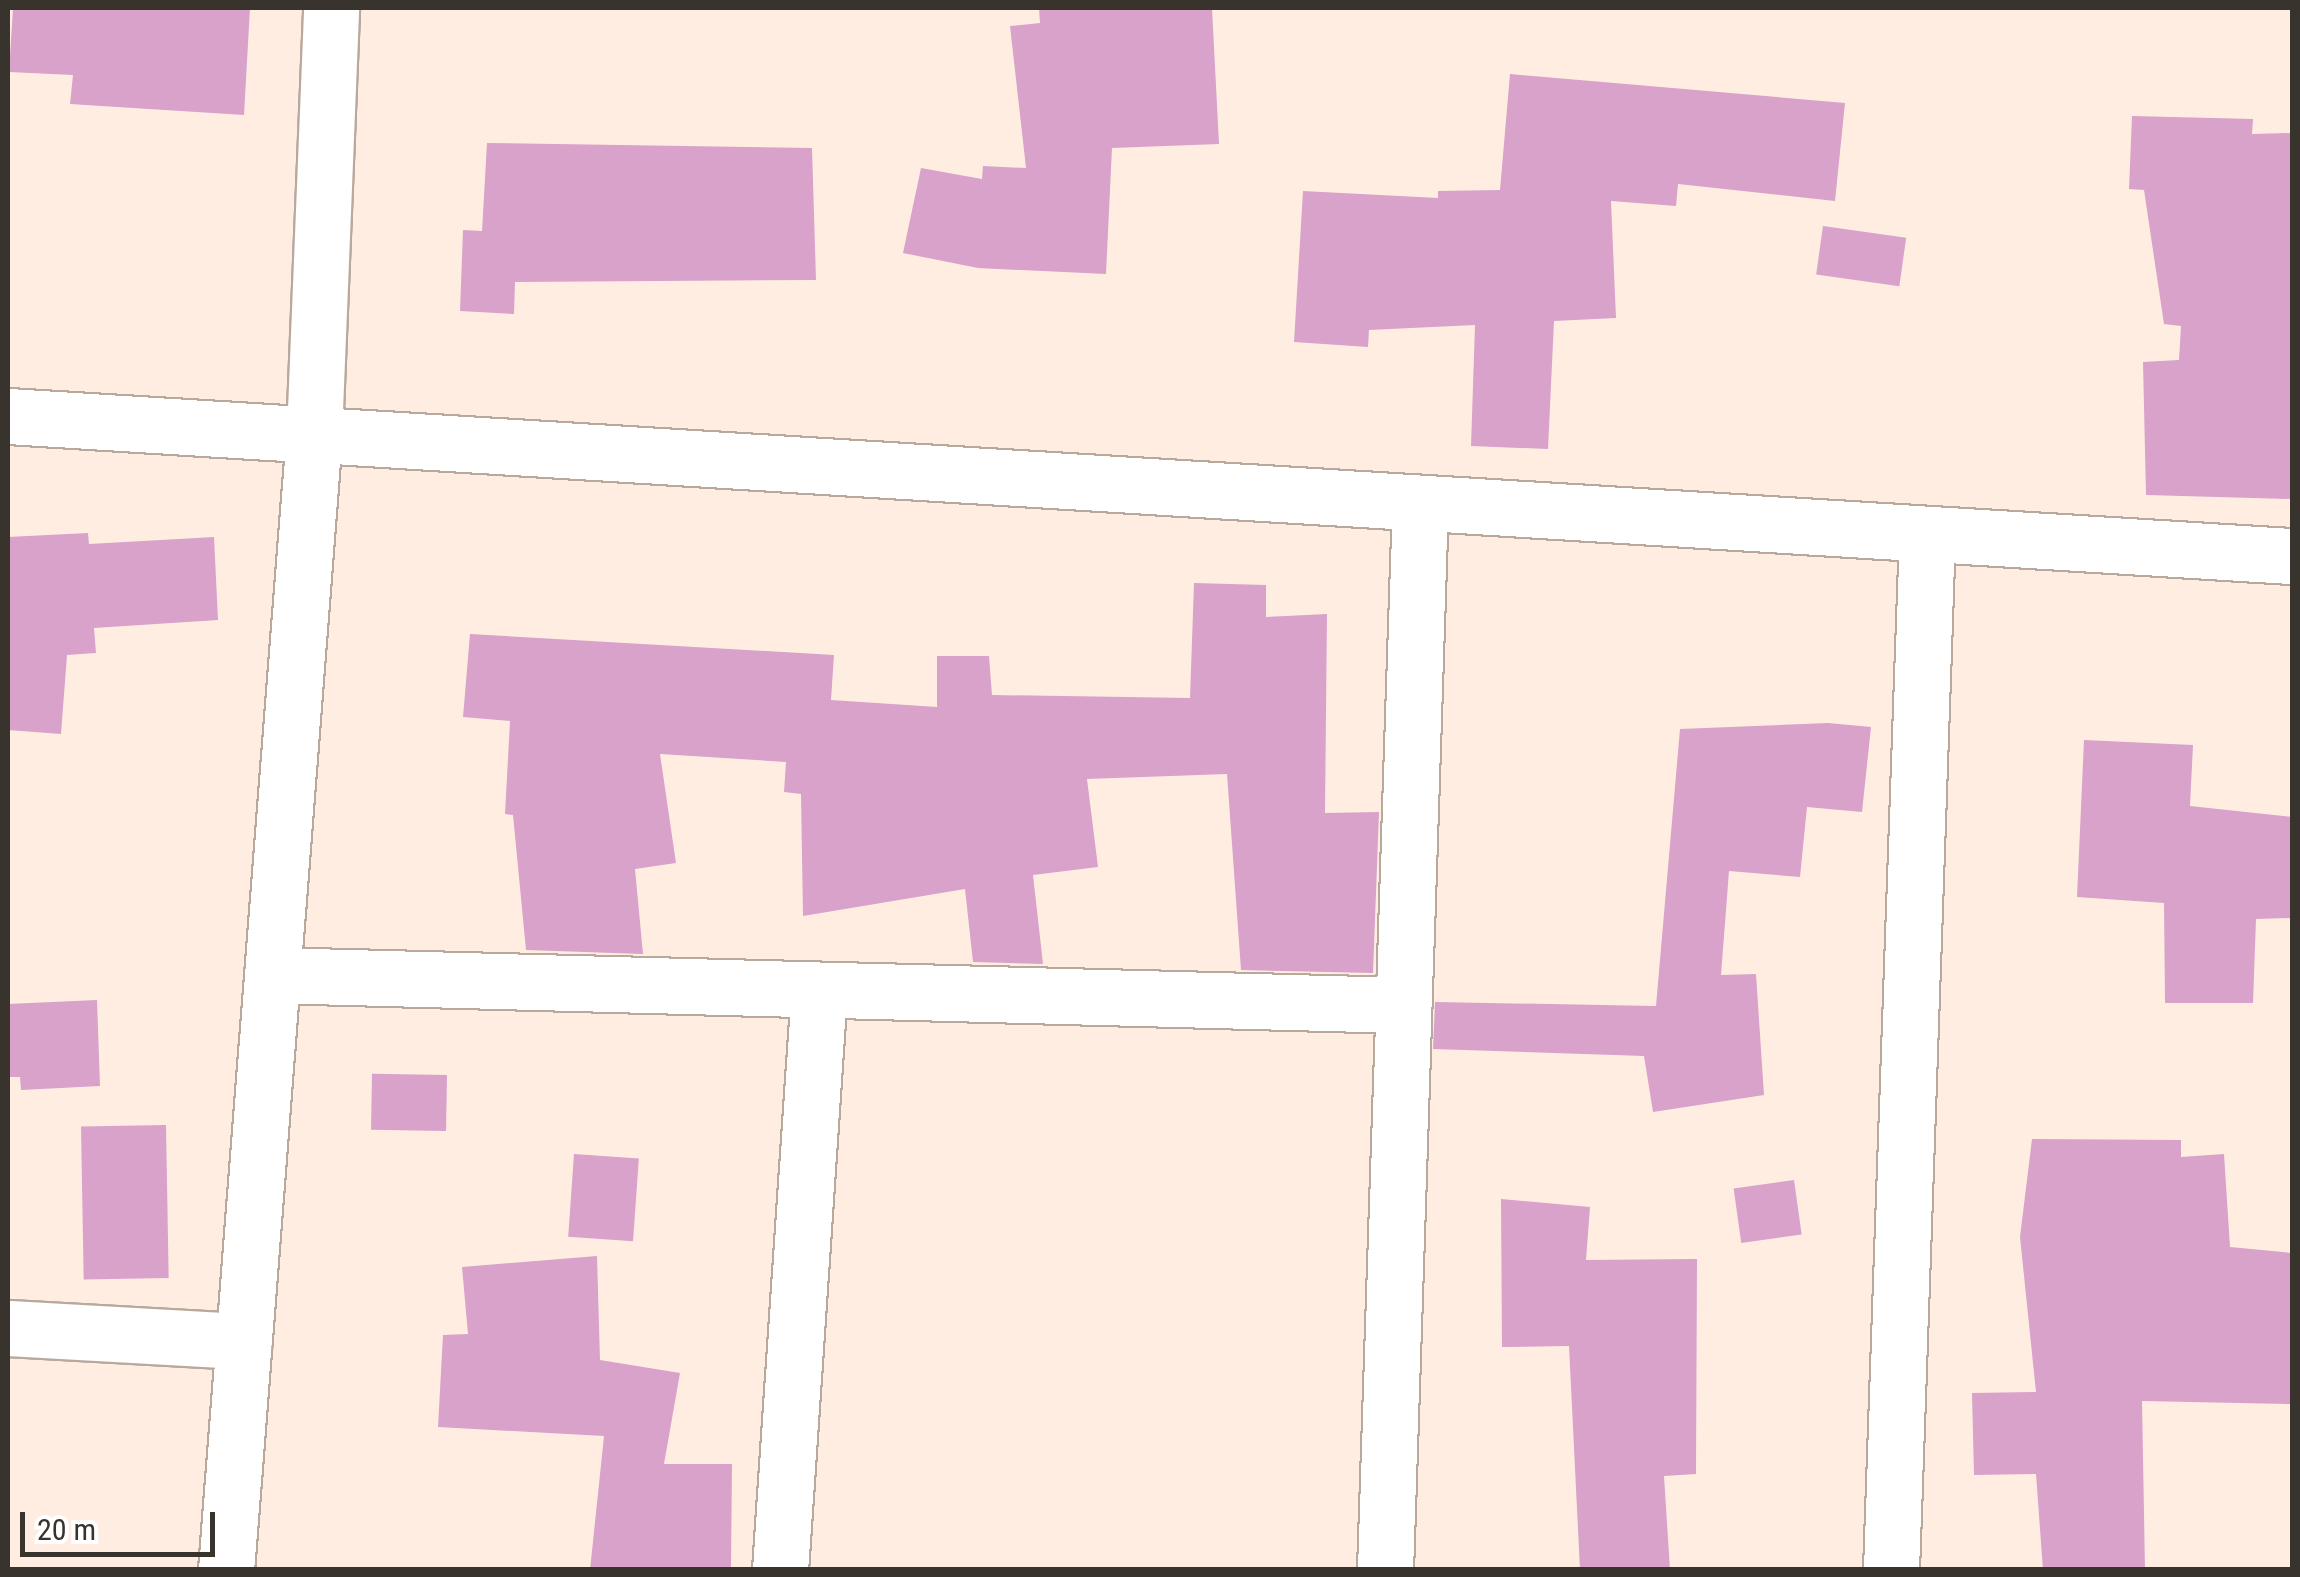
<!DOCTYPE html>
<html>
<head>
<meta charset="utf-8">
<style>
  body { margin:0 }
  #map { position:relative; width:2300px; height:1577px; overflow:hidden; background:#ffede1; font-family:"Roboto Condensed",sans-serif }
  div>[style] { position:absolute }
  .building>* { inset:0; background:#d8a2ca; transform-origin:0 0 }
  .roads { filter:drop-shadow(2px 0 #b9a99d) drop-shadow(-2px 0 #b9a99d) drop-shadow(0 2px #b9a99d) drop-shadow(0 -2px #b9a99d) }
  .minor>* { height:55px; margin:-27.5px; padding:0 27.5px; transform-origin:27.5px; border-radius:27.5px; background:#fff }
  span { translate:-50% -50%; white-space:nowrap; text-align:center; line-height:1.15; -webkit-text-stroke:9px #fff; paint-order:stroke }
  .frame { position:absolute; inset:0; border:10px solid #39332e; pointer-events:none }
  .scale { position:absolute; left:20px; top:1512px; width:195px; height:45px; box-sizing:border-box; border:5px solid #39332e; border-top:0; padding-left:12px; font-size:30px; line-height:35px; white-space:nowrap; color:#39332e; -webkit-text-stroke:8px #fff; paint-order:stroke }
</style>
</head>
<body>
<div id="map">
  <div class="building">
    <i style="clip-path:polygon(13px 8px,250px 8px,244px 115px,70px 104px,73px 75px,9px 72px)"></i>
    <i style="clip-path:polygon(1039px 8px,1212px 8px,1219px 144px,1112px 148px,1106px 274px,978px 268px,903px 253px,921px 168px,982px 179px,983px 166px,1026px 168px,1010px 26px,1040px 23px)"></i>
    <i style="clip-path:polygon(1510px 74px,1845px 103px,1835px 201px,1678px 184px,1676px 206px,1611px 201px,1616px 318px,1554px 321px,1548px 449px,1471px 446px,1475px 325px,1369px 330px,1368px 347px,1294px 342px,1303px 191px,1438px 198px,1438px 191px,1500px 190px)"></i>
    <i style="clip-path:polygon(2132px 116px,2253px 119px,2252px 134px,2292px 133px,2292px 499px,2146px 495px,2143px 362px,2179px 360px,2181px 326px,2164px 324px,2144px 190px,2129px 189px)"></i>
    <i style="clip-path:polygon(487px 143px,812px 148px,816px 280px,515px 282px,514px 314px,460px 311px,463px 230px,482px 231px)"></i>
    <i style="left:1823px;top:226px;width:84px;height:49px;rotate:8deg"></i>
    <i style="clip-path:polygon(88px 533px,89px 544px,214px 537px,218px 620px,94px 628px,96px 653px,67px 655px,61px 734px,8px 730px,8px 537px)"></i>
    <i style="clip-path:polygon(1194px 583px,1266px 585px,1266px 617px,1327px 614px,1325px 813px,1379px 812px,1373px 973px,1241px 970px,1227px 774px,1087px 779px,1098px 867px,1033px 875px,1043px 964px,973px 962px,965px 889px,803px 916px,801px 794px,784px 792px,786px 762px,660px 754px,676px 863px,635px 869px,643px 954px,526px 950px,513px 815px,505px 814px,510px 721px,463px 717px,470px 634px,834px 655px,831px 700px,937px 707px,937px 656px,989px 656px,992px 695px,1190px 698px)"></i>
    <i style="clip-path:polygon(1828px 723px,1871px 727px,1862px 812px,1807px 807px,1800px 877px,1729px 871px,1721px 975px,1756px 974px,1764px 1095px,1653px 1112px,1644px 1056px,1433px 1049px,1435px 1002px,1656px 1006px,1680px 729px)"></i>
    <i style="clip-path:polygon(2084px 740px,2193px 745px,2190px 806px,2292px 817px,2292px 918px,2256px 919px,2253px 1003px,2165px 1003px,2164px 903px,2077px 897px)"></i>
    <i style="clip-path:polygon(97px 1000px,100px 1086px,21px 1090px,20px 1077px,8px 1077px,8px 1004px)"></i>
    <i style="left:447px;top:1075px;width:56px;height:75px;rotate:91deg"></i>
    <i style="left:166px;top:1125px;width:153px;height:85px;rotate:89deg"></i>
    <i style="clip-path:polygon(2032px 1139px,2181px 1140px,2181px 1157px,2224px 1154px,2230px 1247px,2292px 1253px,2292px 1404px,2142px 1401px,2145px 1570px,2043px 1570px,2036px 1474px,1974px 1475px,1972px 1393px,2036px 1392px,2020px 1237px)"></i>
    <i style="left:574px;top:1154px;width:65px;height:83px;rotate:4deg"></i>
    <i style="left:1794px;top:1180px;width:55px;height:61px;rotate:82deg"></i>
    <i style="clip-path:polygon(1501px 1199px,1590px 1207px,1586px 1260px,1697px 1259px,1696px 1474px,1664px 1476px,1670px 1570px,1580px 1570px,1569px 1346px,1502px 1347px)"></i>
    <i style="clip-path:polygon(597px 1256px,600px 1360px,680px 1373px,664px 1464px,732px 1464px,731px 1570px,590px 1570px,604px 1436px,438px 1427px,443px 1335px,468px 1334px,462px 1267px)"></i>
  </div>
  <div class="roads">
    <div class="minor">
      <i style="left:8px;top:416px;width:2288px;rotate:3.51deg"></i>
      <i style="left:272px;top:975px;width:1129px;rotate:1.52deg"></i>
      <i style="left:8px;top:1328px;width:236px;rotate:3.2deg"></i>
      <i style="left:226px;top:1570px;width:1138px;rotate:-85.57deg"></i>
      <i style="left:314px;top:435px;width:427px;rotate:-87.7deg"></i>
      <i style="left:780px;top:1570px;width:580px;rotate:-86.15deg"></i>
      <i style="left:1385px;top:1570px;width:1068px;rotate:-88.12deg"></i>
      <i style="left:1891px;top:1570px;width:1037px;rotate:-88.01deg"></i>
    </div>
  </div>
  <div class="frame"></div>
  <div class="scale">20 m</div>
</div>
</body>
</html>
